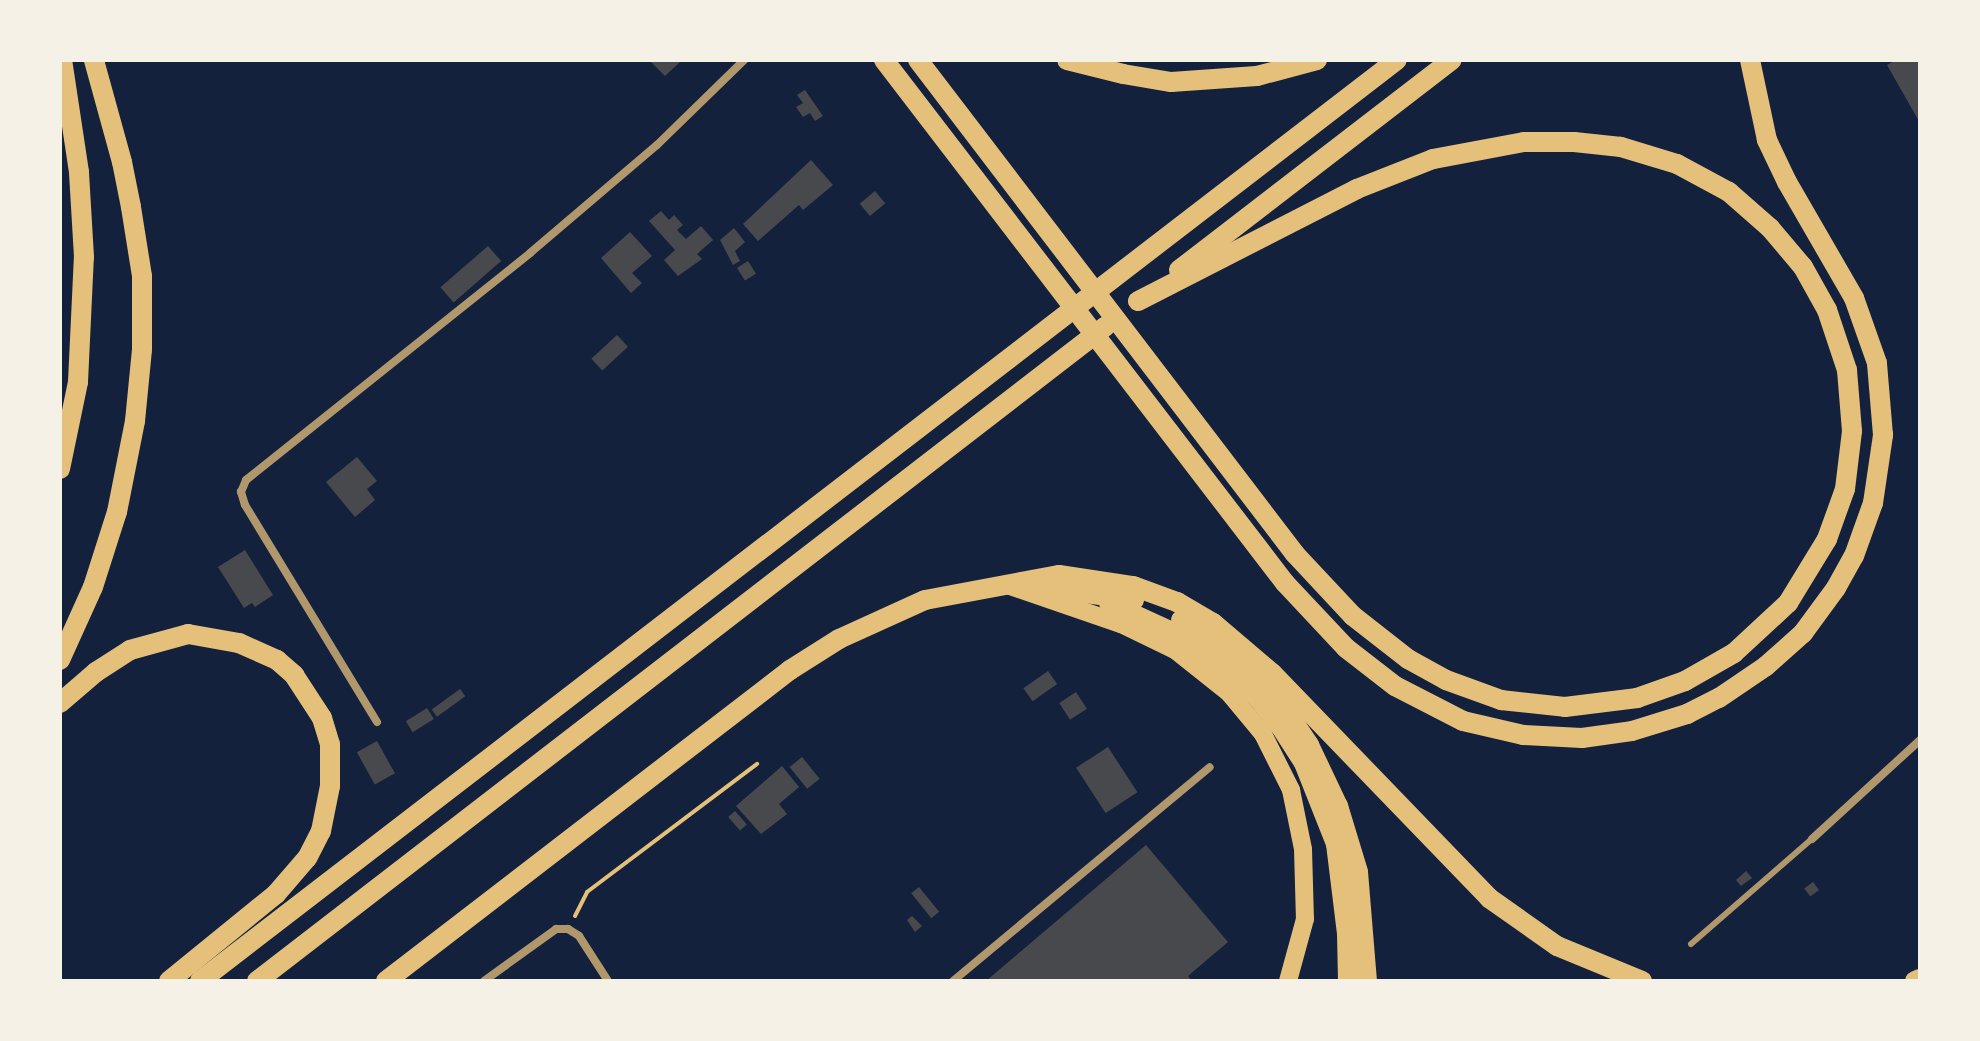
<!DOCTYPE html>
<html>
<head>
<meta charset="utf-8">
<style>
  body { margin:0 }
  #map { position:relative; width:1980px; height:1041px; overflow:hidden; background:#14213d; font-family:"Open Sans",sans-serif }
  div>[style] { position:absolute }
  .building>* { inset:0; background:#48494c; transform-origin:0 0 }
  .path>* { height:4px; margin:-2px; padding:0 2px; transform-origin:2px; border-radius:2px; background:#e5c07b }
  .service>* { height:6px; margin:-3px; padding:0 3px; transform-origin:3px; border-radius:3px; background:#b1986c }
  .minor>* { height:8px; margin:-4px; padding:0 4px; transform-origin:4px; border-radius:4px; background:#b1986c }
  .trunk>* { height:18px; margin:-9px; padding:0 9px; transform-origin:9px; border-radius:9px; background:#e5c07b }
  .motorway>* { height:20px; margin:-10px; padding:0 10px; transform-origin:10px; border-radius:10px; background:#e5c07b }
  span { translate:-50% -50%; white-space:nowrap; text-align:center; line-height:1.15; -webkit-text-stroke:6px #f6f1e7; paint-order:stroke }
  .frame { position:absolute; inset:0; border:62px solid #f6f1e7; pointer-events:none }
</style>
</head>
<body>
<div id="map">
  <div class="building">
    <i style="clip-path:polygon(649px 60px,682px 60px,665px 76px)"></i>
    <i style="clip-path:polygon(1896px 60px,1920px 60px,1920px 123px,1887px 65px)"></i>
    <i style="clip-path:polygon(805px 90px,823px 116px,815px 121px,810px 113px,803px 117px,796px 107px,803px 103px,797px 95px)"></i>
    <i style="clip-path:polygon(811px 160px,833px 185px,803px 210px,799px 205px,758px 241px,743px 224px)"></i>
    <i style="left:875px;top:191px;width:16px;height:20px;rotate:50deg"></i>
    <i style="clip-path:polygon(661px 211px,669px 220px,674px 215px,683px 225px,677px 230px,686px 239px,701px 226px,713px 240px,697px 254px,702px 259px,678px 276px,664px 260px,675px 250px,649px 221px)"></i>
    <i style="clip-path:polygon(734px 228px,745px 242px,735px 251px,740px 261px,733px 265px,720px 240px)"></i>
    <i style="clip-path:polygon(630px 232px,652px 256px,632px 273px,642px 283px,631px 293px,601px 258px)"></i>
    <i style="left:488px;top:246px;width:20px;height:63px;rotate:49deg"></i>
    <i style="left:748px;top:261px;width:15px;height:13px;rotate:58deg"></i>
    <i style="left:617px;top:335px;width:16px;height:35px;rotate:47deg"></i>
    <i style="clip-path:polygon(357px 457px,377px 481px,367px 489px,375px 500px,355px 517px,326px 482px)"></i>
    <i style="clip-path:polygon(245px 550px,273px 595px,255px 607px,252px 603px,244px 608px,218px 567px)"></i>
    <i style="left:1048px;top:671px;width:16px;height:30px;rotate:55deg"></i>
    <i style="left:460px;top:689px;width:9px;height:35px;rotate:54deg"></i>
    <i style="left:1076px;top:692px;width:20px;height:20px;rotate:57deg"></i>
    <i style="left:427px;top:708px;width:13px;height:25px;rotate:58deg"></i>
    <i style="left:377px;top:741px;width:37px;height:23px;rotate:61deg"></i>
    <i style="left:1108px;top:747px;width:54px;height:38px;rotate:57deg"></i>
    <i style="left:802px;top:757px;width:28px;height:16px;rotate:51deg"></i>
    <i style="clip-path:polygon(782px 766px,799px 787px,779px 804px,787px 814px,761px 834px,736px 806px)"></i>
    <i style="left:735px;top:811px;width:18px;height:9px;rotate:49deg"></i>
    <i style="clip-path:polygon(1146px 845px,1228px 942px,1188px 976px,1192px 981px,986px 981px)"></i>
    <i style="clip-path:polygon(1746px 871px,1752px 878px,1741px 886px,1736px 880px)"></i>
    <i style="left:1813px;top:882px;width:10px;height:11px;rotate:53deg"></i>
    <i style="left:919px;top:887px;width:32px;height:10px;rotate:51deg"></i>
    <i style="clip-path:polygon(912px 916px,922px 926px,915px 932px,907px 920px)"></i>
  </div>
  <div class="path">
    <i style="left:575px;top:916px;width:27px;rotate:-63deg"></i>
    <i style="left:587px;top:892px;width:213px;rotate:-37deg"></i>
  </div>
  <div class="service">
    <i style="left:1691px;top:944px;width:160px;rotate:-41deg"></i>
  </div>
  <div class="minor">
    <i style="left:377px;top:722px;width:254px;rotate:-121.3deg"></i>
    <i style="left:245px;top:505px;width:14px;rotate:-107deg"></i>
    <i style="left:241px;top:492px;width:13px;rotate:-67deg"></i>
    <i style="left:246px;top:480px;width:364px;rotate:-38.6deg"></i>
    <i style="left:530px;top:253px;width:167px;rotate:-40.4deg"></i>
    <i style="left:657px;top:145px;width:122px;rotate:-44.3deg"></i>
    <i style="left:1812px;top:839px;width:147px;rotate:-42.5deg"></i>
    <i style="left:484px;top:981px;width:89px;rotate:-35.8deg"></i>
    <i style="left:556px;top:929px;width:12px"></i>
    <i style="left:568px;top:929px;width:13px;rotate:32deg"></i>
    <i style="left:579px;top:936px;width:54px;rotate:57.2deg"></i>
    <i style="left:953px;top:981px;width:334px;rotate:-39.8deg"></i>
  </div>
  <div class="trunk">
    <i style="left:1007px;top:585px;width:120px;rotate:18.9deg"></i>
    <i style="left:1121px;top:624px;width:60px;rotate:25.7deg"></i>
    <i style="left:1175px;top:650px;width:69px;rotate:38.5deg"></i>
    <i style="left:1229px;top:693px;width:53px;rotate:50.3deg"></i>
    <i style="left:1263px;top:734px;width:63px;rotate:63.4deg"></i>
    <i style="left:1291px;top:790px;width:60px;rotate:78.5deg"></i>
    <i style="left:1303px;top:849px;width:70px;rotate:88.4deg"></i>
    <i style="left:1305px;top:919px;width:64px;rotate:105.3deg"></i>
  </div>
  <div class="motorway">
    <i style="left:884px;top:60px;width:659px;rotate:52.52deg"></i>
    <i style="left:1285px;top:583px;width:89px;rotate:46.8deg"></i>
    <i style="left:1346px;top:648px;width:62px;rotate:37.8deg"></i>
    <i style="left:1395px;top:686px;width:76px;rotate:27.2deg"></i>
    <i style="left:1463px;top:721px;width:62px;rotate:13.1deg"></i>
    <i style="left:1523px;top:735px;width:59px;rotate:2.9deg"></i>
    <i style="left:1582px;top:738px;width:50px;rotate:-8deg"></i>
    <i style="left:1632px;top:731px;width:58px;rotate:-17.2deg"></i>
    <i style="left:1687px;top:714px;width:36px;rotate:-27deg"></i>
    <i style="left:1719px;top:698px;width:57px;rotate:-34.2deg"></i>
    <i style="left:1766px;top:666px;width:50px;rotate:-41.7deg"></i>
    <i style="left:1803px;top:633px;width:56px;rotate:-53.7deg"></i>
    <i style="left:1836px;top:588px;width:37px;rotate:-61deg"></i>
    <i style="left:1854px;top:556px;width:56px;rotate:-70.3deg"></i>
    <i style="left:1873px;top:503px;width:69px;rotate:-81.6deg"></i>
    <i style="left:1883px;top:435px;width:72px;rotate:-94.8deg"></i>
    <i style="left:1877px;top:363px;width:69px;rotate:-109.5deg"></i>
    <i style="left:1854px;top:298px;width:134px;rotate:-120deg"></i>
    <i style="left:1787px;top:182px;width:47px;rotate:-115.5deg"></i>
    <i style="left:1767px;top:140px;width:82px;rotate:-102deg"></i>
    <i style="left:918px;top:60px;width:621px;rotate:52.65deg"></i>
    <i style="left:1295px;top:554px;width:85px;rotate:46.9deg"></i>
    <i style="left:1353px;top:616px;width:70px;rotate:38deg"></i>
    <i style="left:1408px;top:659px;width:43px;rotate:28.9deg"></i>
    <i style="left:1446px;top:680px;width:59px;rotate:20deg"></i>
    <i style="left:1501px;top:700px;width:64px;rotate:6.2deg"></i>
    <i style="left:1565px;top:707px;width:73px;rotate:-7.1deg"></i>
    <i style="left:1637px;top:698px;width:51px;rotate:-19.5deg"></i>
    <i style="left:1685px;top:681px;width:56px;rotate:-29.7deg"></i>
    <i style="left:1734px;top:653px;width:74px;rotate:-42.8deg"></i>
    <i style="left:1788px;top:603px;width:75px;rotate:-58.6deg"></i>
    <i style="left:1827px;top:539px;width:53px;rotate:-70.2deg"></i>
    <i style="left:1845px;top:489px;width:58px;rotate:-83.1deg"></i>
    <i style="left:1852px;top:431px;width:61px;rotate:-94.7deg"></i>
    <i style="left:1847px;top:370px;width:63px;rotate:-108.4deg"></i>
    <i style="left:1827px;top:310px;width:49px;rotate:-119.2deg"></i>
    <i style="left:1803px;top:267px;width:51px;rotate:-130.2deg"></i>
    <i style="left:1770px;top:228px;width:55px;rotate:-138.7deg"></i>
    <i style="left:1729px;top:192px;width:59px;rotate:-151.7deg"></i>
    <i style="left:1677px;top:164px;width:59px;rotate:-163.1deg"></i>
    <i style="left:1621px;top:147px;width:47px;rotate:-173.9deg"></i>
    <i style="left:1574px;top:142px;width:50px;rotate:180deg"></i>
    <i style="left:1524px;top:142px;width:93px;rotate:169.4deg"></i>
    <i style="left:1433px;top:159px;width:82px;rotate:158.5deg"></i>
    <i style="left:1357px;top:189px;width:246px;rotate:152.9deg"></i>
    <i style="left:1067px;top:60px;width:58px;rotate:14deg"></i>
    <i style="left:1123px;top:74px;width:49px;rotate:9.5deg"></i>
    <i style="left:1171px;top:82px;width:86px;rotate:-4deg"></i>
    <i style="left:1257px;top:76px;width:62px;rotate:-14.9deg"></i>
    <i style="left:1179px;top:270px;width:344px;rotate:-37.6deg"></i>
    <i style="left:60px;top:469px;width:89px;rotate:-78.3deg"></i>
    <i style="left:78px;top:382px;width:125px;rotate:-87.3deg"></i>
    <i style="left:84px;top:257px;width:85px;rotate:-93.4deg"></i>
    <i style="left:79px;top:172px;width:113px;rotate:-98.6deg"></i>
    <i style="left:1043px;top:587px;width:92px;rotate:8.1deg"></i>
    <i style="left:1109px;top:603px;width:72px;rotate:24.8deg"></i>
    <i style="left:1174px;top:633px;width:46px;rotate:32.7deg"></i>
    <i style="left:1213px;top:658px;width:57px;rotate:41.5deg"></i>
    <i style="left:1256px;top:696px;width:40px;rotate:51deg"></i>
    <i style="left:1281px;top:727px;width:43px;rotate:57.4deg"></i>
    <i style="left:1304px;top:763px;width:87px;rotate:68.4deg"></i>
    <i style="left:1336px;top:844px;width:90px;rotate:83deg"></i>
    <i style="left:1347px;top:933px;width:48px;rotate:88.8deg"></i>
    <i style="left:1181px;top:620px;width:49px;rotate:33.4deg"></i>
    <i style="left:1222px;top:647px;width:45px;rotate:41.4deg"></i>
    <i style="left:1256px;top:677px;width:40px;rotate:47deg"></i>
    <i style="left:1283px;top:706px;width:47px;rotate:56.3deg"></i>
    <i style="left:1309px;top:745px;width:68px;rotate:64.6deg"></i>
    <i style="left:1338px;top:806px;width:69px;rotate:73.1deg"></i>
    <i style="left:1358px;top:872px;width:109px;rotate:85.3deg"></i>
    <i style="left:60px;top:660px;width:80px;rotate:-65.7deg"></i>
    <i style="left:93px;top:587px;width:79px;rotate:-72.3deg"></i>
    <i style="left:117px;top:512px;width:93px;rotate:-78.8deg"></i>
    <i style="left:135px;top:421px;width:72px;rotate:-84.4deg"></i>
    <i style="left:142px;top:349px;width:73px;rotate:-90deg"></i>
    <i style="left:142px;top:276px;width:70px;rotate:-99.1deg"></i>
    <i style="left:131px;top:207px;width:46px;rotate:-101.3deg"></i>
    <i style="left:122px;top:162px;width:106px;rotate:-105.4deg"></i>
    <i style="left:60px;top:703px;width:48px;rotate:-40.7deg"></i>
    <i style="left:96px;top:672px;width:40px;rotate:-32.9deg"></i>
    <i style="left:130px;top:650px;width:60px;rotate:-15.4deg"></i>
    <i style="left:188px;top:634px;width:52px;rotate:10deg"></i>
    <i style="left:239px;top:643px;width:42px;rotate:24.1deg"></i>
    <i style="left:277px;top:660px;width:23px;rotate:41deg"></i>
    <i style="left:294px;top:675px;width:51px;rotate:56.9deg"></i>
    <i style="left:322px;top:718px;width:27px;rotate:73deg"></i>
    <i style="left:330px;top:744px;width:42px;rotate:90deg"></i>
    <i style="left:330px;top:786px;width:46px;rotate:101.3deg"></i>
    <i style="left:321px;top:831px;width:30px;rotate:117deg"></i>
    <i style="left:307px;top:858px;width:48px;rotate:130.7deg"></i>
    <i style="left:276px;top:894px;width:138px;rotate:140.9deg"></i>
    <i style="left:200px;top:981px;width:1510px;rotate:-37.58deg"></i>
    <i style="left:257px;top:981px;width:1072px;rotate:-37.65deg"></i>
    <i style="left:386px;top:981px;width:510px;rotate:-37.59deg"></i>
    <i style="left:790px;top:670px;width:58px;rotate:-32.3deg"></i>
    <i style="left:839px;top:639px;width:94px;rotate:-24.4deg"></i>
    <i style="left:925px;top:600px;width:136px;rotate:-10.6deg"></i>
    <i style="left:1059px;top:575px;width:75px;rotate:8.5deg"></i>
    <i style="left:1133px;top:586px;width:47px;rotate:20deg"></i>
    <i style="left:1177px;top:602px;width:42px;rotate:30.3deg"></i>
    <i style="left:1213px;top:623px;width:77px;rotate:40.3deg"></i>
    <i style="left:1272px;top:673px;width:313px;rotate:46deg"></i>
    <i style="left:1489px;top:898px;width:83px;rotate:35.2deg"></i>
    <i style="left:1557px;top:946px;width:92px;rotate:22.4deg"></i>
    <i style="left:1915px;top:981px;width:5px;rotate:-22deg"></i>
  </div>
  <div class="frame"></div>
</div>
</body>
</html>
